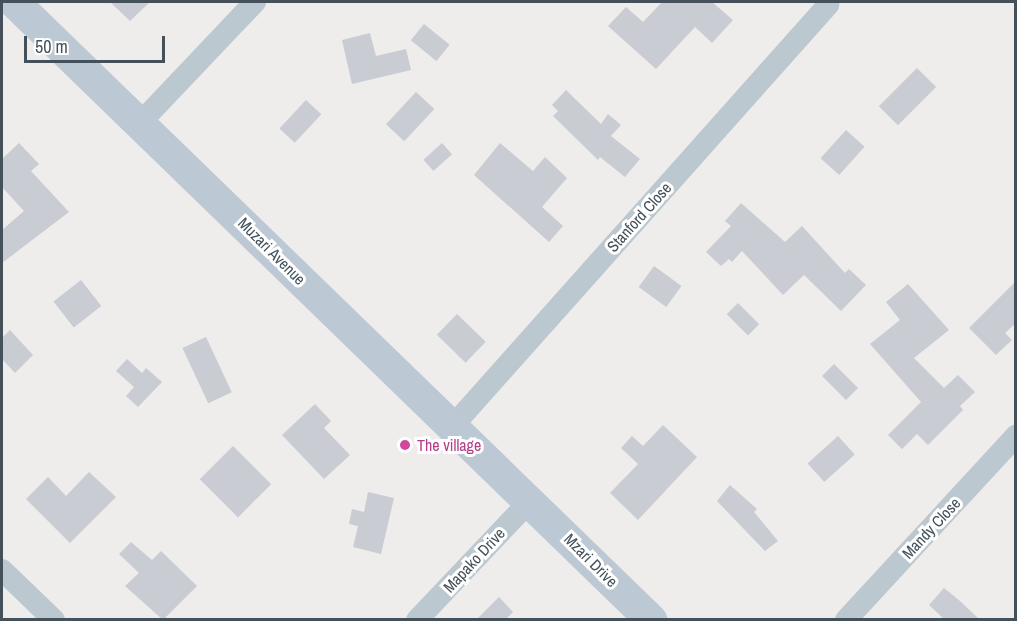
<!DOCTYPE html>
<html>
<head>
<meta charset="utf-8">
<style>
  body { margin:0 }
  #map { position:relative; width:1017px; height:621px; overflow:hidden; background:#efecec; font-family:"Archivo Narrow",sans-serif }
  div>[style] { position:absolute }
  .building>* { inset:0; background:#c9ccd2; transform-origin:0 0 }
  .street>* { height:22px; margin:-11px; padding:0 11px; transform-origin:11px; border-radius:11px; background:#bcc8cf }
  .secondary>* { height:32px; margin:-16px; padding:0 16px; transform-origin:16px; border-radius:16px; background:#bcc9d4 }
  .dots>* { width:16px; height:16px; translate:-50% -50%; box-sizing:border-box; border:3px solid #fff; border-radius:50% }
  span { translate:-50% -50%; white-space:nowrap; text-align:center; line-height:1.15; -webkit-text-stroke:6px #fff; paint-order:stroke }
  .street-label { font-size:16px; color:#44515a }
  .hotel-label { font-size:16px; color:#b23c85 }
  .left { translate:0 -50%; text-align:left }
  .frame { position:absolute; inset:0; border:3px solid #44515a; pointer-events:none }
  .scale { position:absolute; left:24px; top:36px; width:141px; height:27px; box-sizing:border-box; border:3px solid #44515a; border-top:0; padding-left:8px; font-size:18px; line-height:21px; white-space:nowrap; color:#44515a; -webkit-text-stroke:4px #fff; paint-order:stroke }
</style>
</head>
<body>
<div id="map">
  <div class="building">
    <i style="clip-path:polygon(110px 2px,150px 2px,130px 21px)"></i>
    <i style="clip-path:polygon(662px 2px,712px 2px,733px 20px,712px 43px,695px 27px,656px 69px,608px 26px,626px 7px,643px 22px)"></i>
    <i style="left:424px;top:24px;width:33px;height:21px;rotate:39deg"></i>
    <i style="clip-path:polygon(370px 33px,376px 56px,406px 49px,411px 70px,352px 84px,342px 40px)"></i>
    <i style="left:917px;top:68px;width:27px;height:54px;rotate:45deg"></i>
    <i style="clip-path:polygon(566px 90px,601px 124px,608px 114px,621px 125px,611px 136px,640px 159px,625px 177px,600px 157px,598px 160px,553px 116px,558px 111px,552px 105px)"></i>
    <i style="left:416px;top:92px;width:25px;height:44px;rotate:43deg"></i>
    <i style="left:306px;top:100px;width:21px;height:39px;rotate:43deg"></i>
    <i style="left:846px;top:130px;width:25px;height:38px;rotate:42deg"></i>
    <i style="clip-path:polygon(19px 143px,39px 164px,31px 171px,69px 212px,2px 263px,2px 230px,24px 211px,2px 187px,2px 159px)"></i>
    <i style="left:442px;top:143px;width:15px;height:25px;rotate:48deg"></i>
    <i style="clip-path:polygon(500px 143px,533px 171px,545px 157px,567px 178px,542px 207px,563px 226px,549px 242px,474px 175px)"></i>
    <i style="clip-path:polygon(741px 203px,785px 242px,802px 226px,845px 273px,849px 269px,866px 285px,841px 311px,804px 275px,783px 295px,742px 251px,732px 262px,729px 259px,721px 266px,706px 252px,731px 226px,725px 221px)"></i>
    <i style="left:654px;top:266px;width:34px;height:26px;rotate:36deg"></i>
    <i style="left:81px;top:280px;width:33px;height:35px;rotate:52deg"></i>
    <i style="clip-path:polygon(1016px 281px,1016px 323px,1005px 333px,1012px 340px,996px 355px,969px 328px)"></i>
    <i style="clip-path:polygon(908px 284px,949px 330px,914px 358px,944px 388px,958px 375px,975px 392px,960px 406px,963px 410px,928px 445px,917px 434px,902px 449px,888px 435px,921px 402px,870px 344px,900px 320px,886px 302px)"></i>
    <i style="left:738px;top:303px;width:30px;height:16px;rotate:45deg"></i>
    <i style="left:457px;top:314px;width:40px;height:29px;rotate:44deg"></i>
    <i style="clip-path:polygon(10px 330px,33px 355px,15px 373px,2px 359px,2px 338px)"></i>
    <i style="left:206px;top:337px;width:61px;height:26px;rotate:65deg"></i>
    <i style="clip-path:polygon(127px 359px,142px 373px,146px 368px,162px 382px,138px 407px,126px 396px,134px 387px,116px 371px)"></i>
    <i style="left:834px;top:364px;width:34px;height:17px;rotate:45deg"></i>
    <i style="clip-path:polygon(315px 404px,331px 421px,324px 428px,350px 455px,324px 479px,282px 435px)"></i>
    <i style="clip-path:polygon(663px 425px,697px 457px,638px 520px,610px 493px,638px 464px,621px 448px,632px 436px,643px 446px)"></i>
    <i style="left:838px;top:436px;width:25px;height:41px;rotate:48deg"></i>
    <i style="left:233px;top:446px;width:54px;height:47px;rotate:45deg"></i>
    <i style="clip-path:polygon(89px 472px,116px 497px,70px 543px,26px 499px,48px 477px,66px 496px)"></i>
    <i style="clip-path:polygon(730px 485px,757px 509px,754px 512px,778px 541px,765px 551px,717px 501px)"></i>
    <i style="clip-path:polygon(368px 492px,394px 498px,381px 554px,353px 547px,358px 526px,349px 524px,352px 509px,364px 512px)"></i>
    <i style="clip-path:polygon(131px 542px,152px 560px,161px 551px,197px 586px,163px 620px,125px 586px,139px 573px,119px 554px)"></i>
    <i style="clip-path:polygon(944px 588px,960px 601px,980px 620px,945px 620px,929px 605px)"></i>
    <i style="clip-path:polygon(499px 597px,513px 612px,505px 620px,476px 620px)"></i>
  </div>
  <div class="street">
    <i style="left:141px;top:122px;width:166px;rotate:-46.5deg"></i>
    <i style="left:451px;top:428px;width:567px;rotate:-48.29deg"></i>
    <i style="left:2px;top:570px;width:72px;rotate:43.9deg"></i>
    <i style="left:417px;top:620px;width:166px;rotate:-46.5deg"></i>
    <i style="left:846px;top:620px;width:251px;rotate:-47.3deg"></i>
  </div>
  <div class="secondary">
    <i style="left:14px;top:2px;width:888px;rotate:44.13deg"></i>
  </div>
  <div class="dots">
    <i style="left:405px;top:445px;background:#d1479c"></i>
  </div>
  <div class="street-label">
    <span style="left:639px;top:217px;rotate:-48deg">Stanford Close</span>
    <span style="left:272px;top:251px;rotate:45deg">Muzari Avenue</span>
    <span style="left:931px;top:528px;rotate:-47deg">Mandy Close</span>
    <span style="left:474px;top:560px;rotate:-47deg">Mapako Drive</span>
    <span style="left:591px;top:560px;rotate:45deg">Mzari Drive</span>
  </div>
  <div class="hotel-label">
    <span class="left" style="left:417px;top:445px">The village</span>
  </div>
  <div class="frame"></div>
  <div class="scale">50 m</div>
</div>
</body>
</html>
